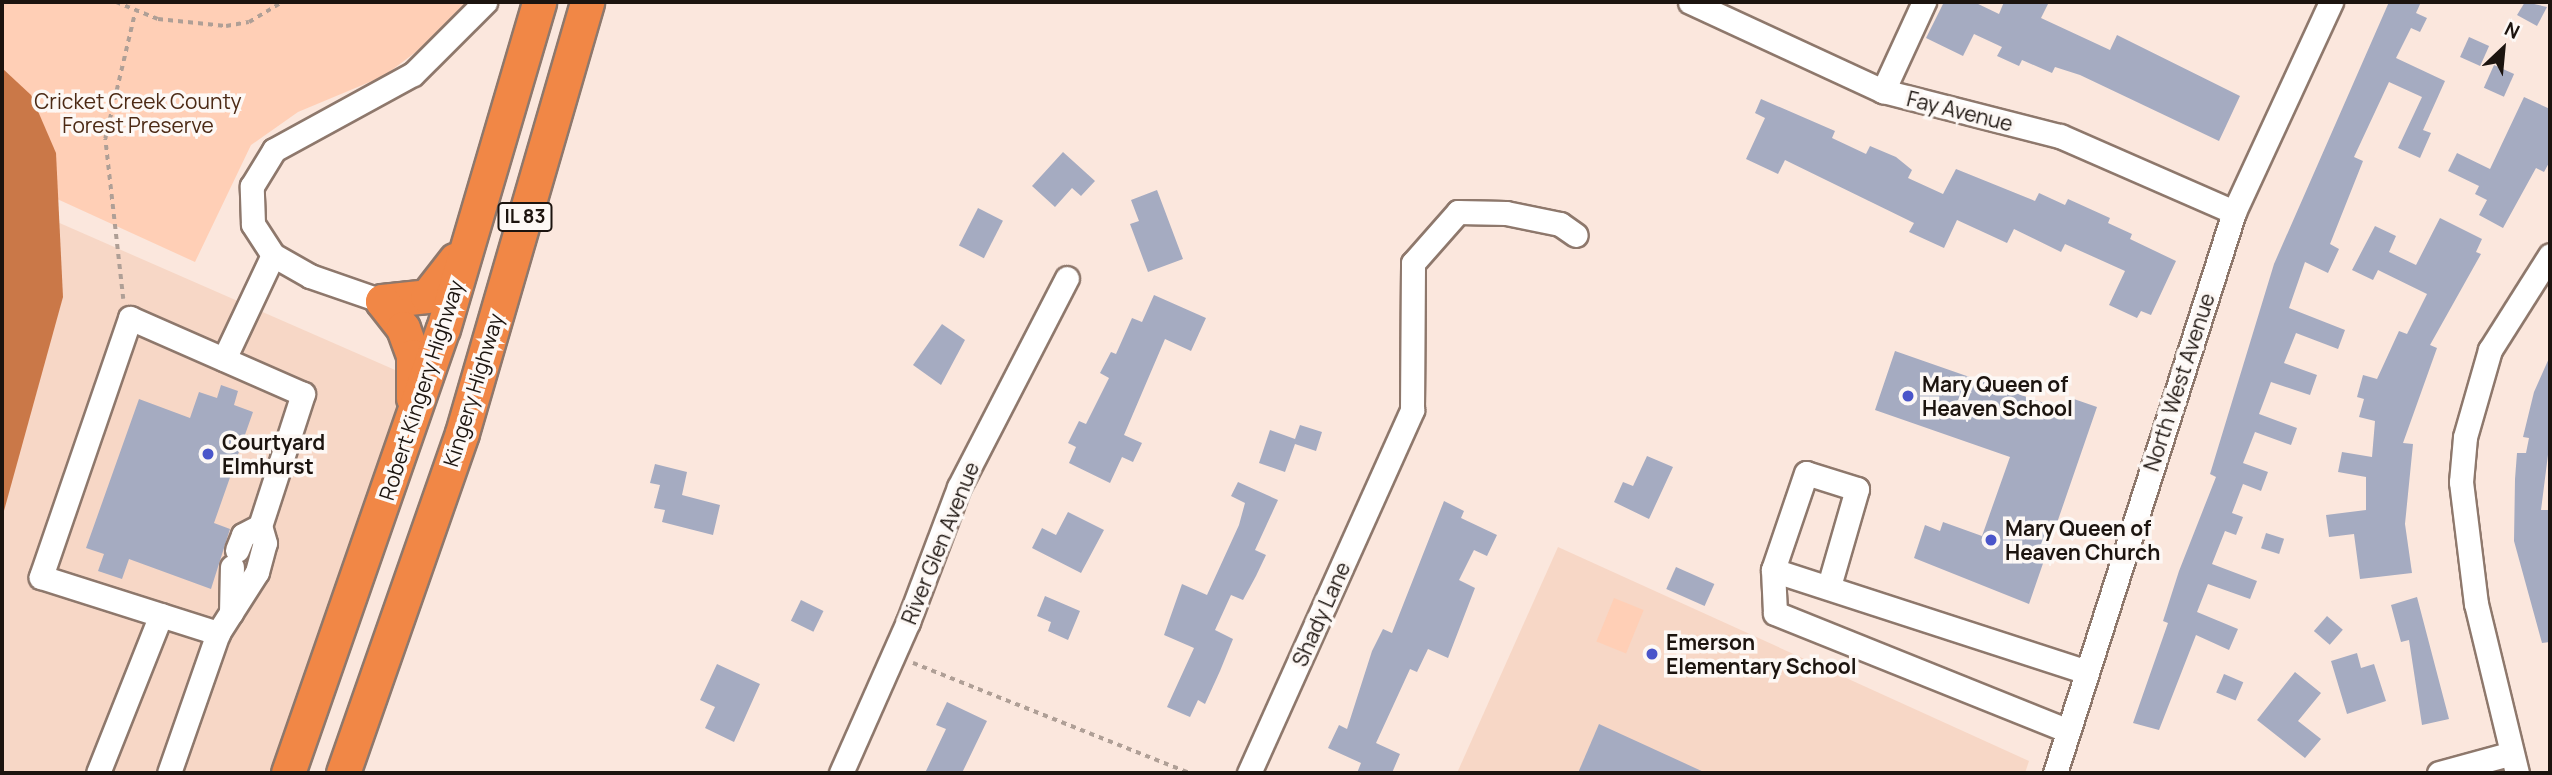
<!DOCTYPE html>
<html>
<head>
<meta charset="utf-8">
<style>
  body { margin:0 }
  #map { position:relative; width:2552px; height:775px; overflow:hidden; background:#fbe7dd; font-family:Manrope,sans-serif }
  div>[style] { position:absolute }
  .built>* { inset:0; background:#f7d7c6 }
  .green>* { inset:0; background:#ffcfb6; transform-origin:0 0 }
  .water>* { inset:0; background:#ca7848 }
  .building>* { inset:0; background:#a5abc1; transform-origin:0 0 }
  .path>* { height:3.5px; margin-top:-1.75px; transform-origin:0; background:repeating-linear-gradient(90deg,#af9f96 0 5px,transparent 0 10px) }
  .roads { filter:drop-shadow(2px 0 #8e786c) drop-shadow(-2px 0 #8e786c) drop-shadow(0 2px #8e786c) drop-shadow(0 -2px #8e786c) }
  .minor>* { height:23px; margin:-11.5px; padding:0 11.5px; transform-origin:11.5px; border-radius:11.5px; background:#fff }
  .highway>* { height:33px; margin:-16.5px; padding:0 16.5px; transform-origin:16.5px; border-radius:16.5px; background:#f18746 }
  .dots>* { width:19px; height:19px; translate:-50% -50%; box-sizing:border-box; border:4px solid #fdf8f5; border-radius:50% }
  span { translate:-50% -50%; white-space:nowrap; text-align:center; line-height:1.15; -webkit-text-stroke:7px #fdf8f5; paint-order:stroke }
  .shield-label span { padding:2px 5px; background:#fdf8f5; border:2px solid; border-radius:5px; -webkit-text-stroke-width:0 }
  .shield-label { font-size:19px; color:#1c140f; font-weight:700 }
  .park-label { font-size:21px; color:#4c2a15 }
  .street-label { font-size:21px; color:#1c140f }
  .poi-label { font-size:21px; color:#1c140f; font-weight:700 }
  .left { translate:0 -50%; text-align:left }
  .frame { position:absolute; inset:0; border:4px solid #1c140f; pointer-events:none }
  .north { position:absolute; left:2468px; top:14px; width:70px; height:70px; -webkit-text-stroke:5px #fdf8f5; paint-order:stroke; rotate:26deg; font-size:19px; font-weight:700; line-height:28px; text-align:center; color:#1c140f }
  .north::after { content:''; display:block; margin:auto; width:24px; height:32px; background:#1c140f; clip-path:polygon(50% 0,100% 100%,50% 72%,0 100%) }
</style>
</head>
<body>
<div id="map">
  <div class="built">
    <i style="clip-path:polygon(39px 214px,402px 373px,404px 412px,273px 773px,2px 773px,2px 472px)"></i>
    <i style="clip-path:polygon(1558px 547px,2029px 761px,2025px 773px,1457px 773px)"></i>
  </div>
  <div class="green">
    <i style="clip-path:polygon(2px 2px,469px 2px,445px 30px,384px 76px,298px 112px,251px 145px,195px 262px,55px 198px,4px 249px,2px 332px)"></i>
    <i style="left:1614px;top:598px;width:32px;height:47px;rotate:22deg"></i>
  </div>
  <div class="water">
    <i style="clip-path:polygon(2px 68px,31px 95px,56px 153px,63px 297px,2px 518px)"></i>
  </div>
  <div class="building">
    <i style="clip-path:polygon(1944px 2px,1974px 2px,1999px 14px,2004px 2px,2049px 2px,2041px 18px,2110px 50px,2117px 35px,2240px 96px,2219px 141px,2080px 75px,2055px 67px,2052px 73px,2022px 60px,2019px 66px,1997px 56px,2002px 47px,1974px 34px,1963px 56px,1926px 38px)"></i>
    <i style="clip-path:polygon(2389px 2px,2421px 2px,2416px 13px,2427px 18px,2420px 32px,2411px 28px,2396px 58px,2445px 81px,2423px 130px,2431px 133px,2420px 158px,2398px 148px,2422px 97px,2389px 82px,2354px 157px,2363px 161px,2330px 244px,2339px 249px,2328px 273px,2305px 262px,2289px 308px,2345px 330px,2338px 349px,2296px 333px,2284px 363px,2317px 375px,2310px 395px,2271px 382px,2259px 414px,2297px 428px,2291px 445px,2255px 432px,2243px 463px,2268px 472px,2261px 491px,2243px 484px,2232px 513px,2243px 517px,2236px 535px,2225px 531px,2212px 564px,2257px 581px,2250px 599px,2208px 584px,2197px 612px,2238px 629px,2229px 650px,2196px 635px,2159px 730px,2133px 723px,2168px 623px,2163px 621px,2179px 571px,2216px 477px,2210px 474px,2274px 264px)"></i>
    <i style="clip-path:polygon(2525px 2px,2547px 7px,2537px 26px,2517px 15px)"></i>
    <i style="left:2469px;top:37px;width:22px;height:22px;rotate:24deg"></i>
    <i style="left:2494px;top:65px;width:22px;height:25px;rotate:24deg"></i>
    <i style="clip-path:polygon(2524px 97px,2550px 109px,2550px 161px,2544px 172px,2536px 168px,2503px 228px,2479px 215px,2487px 200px,2475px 194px,2479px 186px,2448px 171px,2457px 153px,2490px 169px)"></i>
    <i style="clip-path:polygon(1761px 99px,1835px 131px,1832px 138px,1866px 154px,1870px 146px,1896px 157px,1912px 170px,1908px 178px,1943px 194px,1956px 169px,2035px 201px,2039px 193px,2065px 205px,2068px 199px,2110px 218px,2108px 223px,2132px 234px,2130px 239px,2176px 261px,2151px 315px,2141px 311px,2137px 318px,2109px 305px,2125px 271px,2065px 244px,2061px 252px,2014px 229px,2007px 243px,1957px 220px,1944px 248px,1909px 232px,1914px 223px,1785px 160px,1778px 174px,1746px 159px,1765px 118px,1755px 113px)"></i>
    <i style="clip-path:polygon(1063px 152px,1095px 181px,1081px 196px,1072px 188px,1055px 207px,1032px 186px)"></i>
    <i style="clip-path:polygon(1157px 190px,1183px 259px,1148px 272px,1130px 224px,1139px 221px,1131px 200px)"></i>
    <i style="left:978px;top:208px;width:28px;height:42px;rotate:27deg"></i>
    <i style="clip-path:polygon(2440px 218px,2482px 239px,2476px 252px,2481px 254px,2430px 345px,2437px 348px,2403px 443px,2413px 444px,2405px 524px,2412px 573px,2360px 579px,2354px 534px,2329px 537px,2326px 515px,2366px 510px,2366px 477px,2338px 472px,2342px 452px,2372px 457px,2375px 421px,2359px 417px,2364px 399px,2357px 397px,2363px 375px,2377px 379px,2399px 331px,2407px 334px,2427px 294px,2378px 270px,2373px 280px,2352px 270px,2375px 226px,2396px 236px,2389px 252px,2416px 265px)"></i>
    <i style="clip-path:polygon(1154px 295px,1206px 318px,1191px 351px,1165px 339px,1124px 435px,1142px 443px,1133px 462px,1122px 457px,1110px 483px,1069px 463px,1076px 447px,1068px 443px,1079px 421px,1086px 424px,1109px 378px,1100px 373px,1111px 352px,1116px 354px,1132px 318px,1142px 322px)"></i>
    <i style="clip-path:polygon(942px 324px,965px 340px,941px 385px,913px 365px)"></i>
    <i style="clip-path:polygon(1895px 351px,2067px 411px,2071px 398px,2097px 407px,2029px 604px,1914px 558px,1925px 525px,1940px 531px,1943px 522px,1982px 536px,2010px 457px,1875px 410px)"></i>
    <i style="clip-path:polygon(2550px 356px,2550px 439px,2541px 510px,2550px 510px,2550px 642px,2542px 643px,2514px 541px,2515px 479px,2517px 453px,2526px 453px,2529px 438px,2523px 437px,2534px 392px)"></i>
    <i style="clip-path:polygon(221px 385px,238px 391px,234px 405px,253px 412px,214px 523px,230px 529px,211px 589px,129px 559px,122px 579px,98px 571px,104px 554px,86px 548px,139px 399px,190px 418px,199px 392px,217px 398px)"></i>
    <i style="clip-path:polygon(1300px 425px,1322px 432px,1316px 451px,1295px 444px,1285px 472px,1259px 463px,1270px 430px,1295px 439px)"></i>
    <i style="clip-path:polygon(1647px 456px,1673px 467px,1649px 519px,1614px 502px,1623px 482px,1633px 486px)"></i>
    <i style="clip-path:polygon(655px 464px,687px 472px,682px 495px,720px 505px,713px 535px,662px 522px,665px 510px,654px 508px,660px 485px,650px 483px)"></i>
    <i style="clip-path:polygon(1238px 482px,1278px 500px,1255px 550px,1266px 555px,1256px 576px,1243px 600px,1231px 595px,1215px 630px,1233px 639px,1220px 671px,1205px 704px,1198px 700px,1190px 717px,1167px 707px,1194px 648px,1164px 635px,1182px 584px,1207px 595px,1239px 525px,1245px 503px,1231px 496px)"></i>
    <i style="clip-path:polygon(1444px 501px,1464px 511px,1461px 518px,1497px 535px,1487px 556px,1474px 550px,1459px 580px,1475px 588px,1448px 658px,1428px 649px,1417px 672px,1410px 669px,1376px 743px,1400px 754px,1392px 773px,1357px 773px,1361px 763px,1328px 748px,1339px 725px,1347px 729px,1372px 651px,1383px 629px,1392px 633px)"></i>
    <i style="clip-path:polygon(1068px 512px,1104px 530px,1081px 573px,1032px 548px,1042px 528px,1056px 535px)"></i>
    <i style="left:2266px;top:533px;width:19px;height:16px;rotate:18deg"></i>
    <i style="left:1676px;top:567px;width:42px;height:24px;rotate:24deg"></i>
    <i style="clip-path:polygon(1045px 596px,1080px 611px,1068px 640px,1048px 631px,1051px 622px,1037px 616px)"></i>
    <i style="clip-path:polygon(2417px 597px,2449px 719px,2422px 725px,2409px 640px,2401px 642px,2391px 605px)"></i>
    <i style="left:801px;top:600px;width:25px;height:23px;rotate:26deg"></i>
    <i style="left:2327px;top:616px;width:21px;height:20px;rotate:41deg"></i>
    <i style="clip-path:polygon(2357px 653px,2361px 668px,2374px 664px,2386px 701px,2347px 714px,2331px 661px)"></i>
    <i style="clip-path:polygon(717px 664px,760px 684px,734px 742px,705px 728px,715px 707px,700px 700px)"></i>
    <i style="clip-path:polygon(2295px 672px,2321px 693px,2298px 721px,2321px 739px,2305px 758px,2257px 720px)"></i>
    <i style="left:2224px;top:674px;width:21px;height:20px;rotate:23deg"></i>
    <i style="clip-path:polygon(947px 702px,987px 721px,962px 773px,925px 773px,946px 729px,936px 725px)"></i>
    <i style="clip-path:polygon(1599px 724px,1706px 773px,1578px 773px)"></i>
  </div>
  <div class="path">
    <i style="left:116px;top:2px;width:45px;rotate:22deg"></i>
    <i style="left:158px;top:19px;width:68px;rotate:5.9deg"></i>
    <i style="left:226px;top:26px;width:23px;rotate:-10deg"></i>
    <i style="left:249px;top:22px;width:39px;rotate:-31deg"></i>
    <i style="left:123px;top:299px;width:161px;rotate:-96.4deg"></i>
    <i style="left:105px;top:139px;width:130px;rotate:-76.7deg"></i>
    <i style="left:913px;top:663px;width:298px;rotate:21.7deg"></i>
  </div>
  <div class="roads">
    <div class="minor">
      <i style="left:1690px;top:2px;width:213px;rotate:24.8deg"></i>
      <i style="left:1883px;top:91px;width:183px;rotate:14.3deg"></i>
      <i style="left:2060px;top:136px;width:190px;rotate:23.6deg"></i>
      <i style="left:1883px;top:91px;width:98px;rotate:-65.3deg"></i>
      <i style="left:382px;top:301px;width:76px;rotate:-160.9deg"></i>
      <i style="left:310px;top:276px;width:43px;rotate:-150.4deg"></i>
      <i style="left:273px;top:255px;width:37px;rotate:-123deg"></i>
      <i style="left:253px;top:224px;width:38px;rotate:-92deg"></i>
      <i style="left:252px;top:186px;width:42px;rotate:-58.6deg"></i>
      <i style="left:274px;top:150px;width:158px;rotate:-28.7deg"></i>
      <i style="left:413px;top:74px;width:102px;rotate:-45deg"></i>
      <i style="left:224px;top:359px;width:115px;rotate:-64.8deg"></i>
      <i style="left:237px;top:550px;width:16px;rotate:-68deg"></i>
      <i style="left:243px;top:535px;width:19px;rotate:-28deg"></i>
      <i style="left:1773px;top:570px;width:330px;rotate:18deg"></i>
      <i style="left:1829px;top:586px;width:101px;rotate:-73.9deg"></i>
      <i style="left:1857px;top:489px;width:53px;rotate:-162.6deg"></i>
      <i style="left:1806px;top:473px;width:102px;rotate:108.8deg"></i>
      <i style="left:1773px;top:570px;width:43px;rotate:87.3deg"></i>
      <i style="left:1775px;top:613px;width:316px;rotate:21.9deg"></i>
      <i style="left:231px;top:613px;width:46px;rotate:-88.8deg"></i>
      <i style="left:98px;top:773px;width:170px;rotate:-68.3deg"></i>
      <i style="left:169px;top:773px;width:148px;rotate:-70.7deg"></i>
      <i style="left:218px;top:633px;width:72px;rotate:-57.4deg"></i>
      <i style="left:257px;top:572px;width:30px;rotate:-75deg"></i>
      <i style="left:265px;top:543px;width:18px;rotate:-106deg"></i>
      <i style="left:260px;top:526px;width:139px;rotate:-72deg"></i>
      <i style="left:303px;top:394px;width:189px;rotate:-156.3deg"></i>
      <i style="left:130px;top:318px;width:274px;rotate:109deg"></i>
      <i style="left:41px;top:577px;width:186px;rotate:17.6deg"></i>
      <i style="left:841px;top:773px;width:165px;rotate:-66.1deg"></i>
      <i style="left:908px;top:622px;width:144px;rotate:-69.3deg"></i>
      <i style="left:959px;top:487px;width:235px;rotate:-62.7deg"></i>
      <i style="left:1249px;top:773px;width:398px;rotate:-65.8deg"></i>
      <i style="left:1412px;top:410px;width:147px;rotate:-89.6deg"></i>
      <i style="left:1413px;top:263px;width:68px;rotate:-48.6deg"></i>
      <i style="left:1458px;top:212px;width:48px;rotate:1.2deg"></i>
      <i style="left:1506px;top:213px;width:55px;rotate:11.5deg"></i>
      <i style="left:1560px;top:224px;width:19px;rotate:35deg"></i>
      <i style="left:2055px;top:773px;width:589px;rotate:-72.3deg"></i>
      <i style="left:2234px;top:212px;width:231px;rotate:-65.2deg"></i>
      <i style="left:2439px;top:773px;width:73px;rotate:-15.2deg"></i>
      <i style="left:2517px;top:773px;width:174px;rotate:-103.6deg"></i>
      <i style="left:2476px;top:604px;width:123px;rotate:-97deg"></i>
      <i style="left:2461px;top:482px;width:45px;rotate:-84.9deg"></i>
      <i style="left:2465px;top:437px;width:91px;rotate:-74deg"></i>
      <i style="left:2490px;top:350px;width:112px;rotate:-57.7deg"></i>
    </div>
    <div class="highway">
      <i style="left:382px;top:301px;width:45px;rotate:-6.3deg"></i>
      <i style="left:427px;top:296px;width:46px;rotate:-52.1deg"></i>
      <i style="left:382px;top:301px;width:34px;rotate:52deg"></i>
      <i style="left:403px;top:328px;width:30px;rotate:70deg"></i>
      <i style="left:413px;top:356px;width:42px;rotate:90deg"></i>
      <i style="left:288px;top:773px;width:470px;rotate:-70.8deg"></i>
      <i style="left:443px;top:329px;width:341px;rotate:-73.6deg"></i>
      <i style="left:343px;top:773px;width:360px;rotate:-70.7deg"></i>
      <i style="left:462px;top:433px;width:449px;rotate:-73.8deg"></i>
    </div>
  </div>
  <div class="dots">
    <i style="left:1908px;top:396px;background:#4a55ca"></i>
    <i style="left:208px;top:454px;background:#4a55ca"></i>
    <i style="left:1991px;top:540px;background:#4a55ca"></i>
    <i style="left:1652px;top:654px;background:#4a55ca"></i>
  </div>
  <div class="shield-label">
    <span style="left:525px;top:217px">IL 83</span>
  </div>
  <div class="park-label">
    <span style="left:138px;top:113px">Cricket Creek County<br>Forest Preserve</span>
  </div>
  <div class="street-label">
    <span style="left:1960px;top:111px;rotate:14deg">Fay Avenue</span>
    <span style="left:2179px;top:382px;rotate:-72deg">North West Avenue</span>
    <span style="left:421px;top:390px;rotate:-72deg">Robert Kingery Highway</span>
    <span style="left:473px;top:390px;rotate:-73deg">Kingery Highway</span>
    <span style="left:940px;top:543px;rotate:-68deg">River Glen Avenue</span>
    <span style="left:1321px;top:614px;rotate:-66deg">Shady Lane</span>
  </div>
  <div class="poi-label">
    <span class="left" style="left:1922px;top:396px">Mary Queen of<br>Heaven School</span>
    <span class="left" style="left:222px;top:454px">Courtyard<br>Elmhurst</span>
    <span class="left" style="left:2005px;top:540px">Mary Queen of<br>Heaven Church</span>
    <span class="left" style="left:1666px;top:654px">Emerson<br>Elementary School</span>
  </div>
  <div class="frame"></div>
  <div class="north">N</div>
</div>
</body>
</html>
